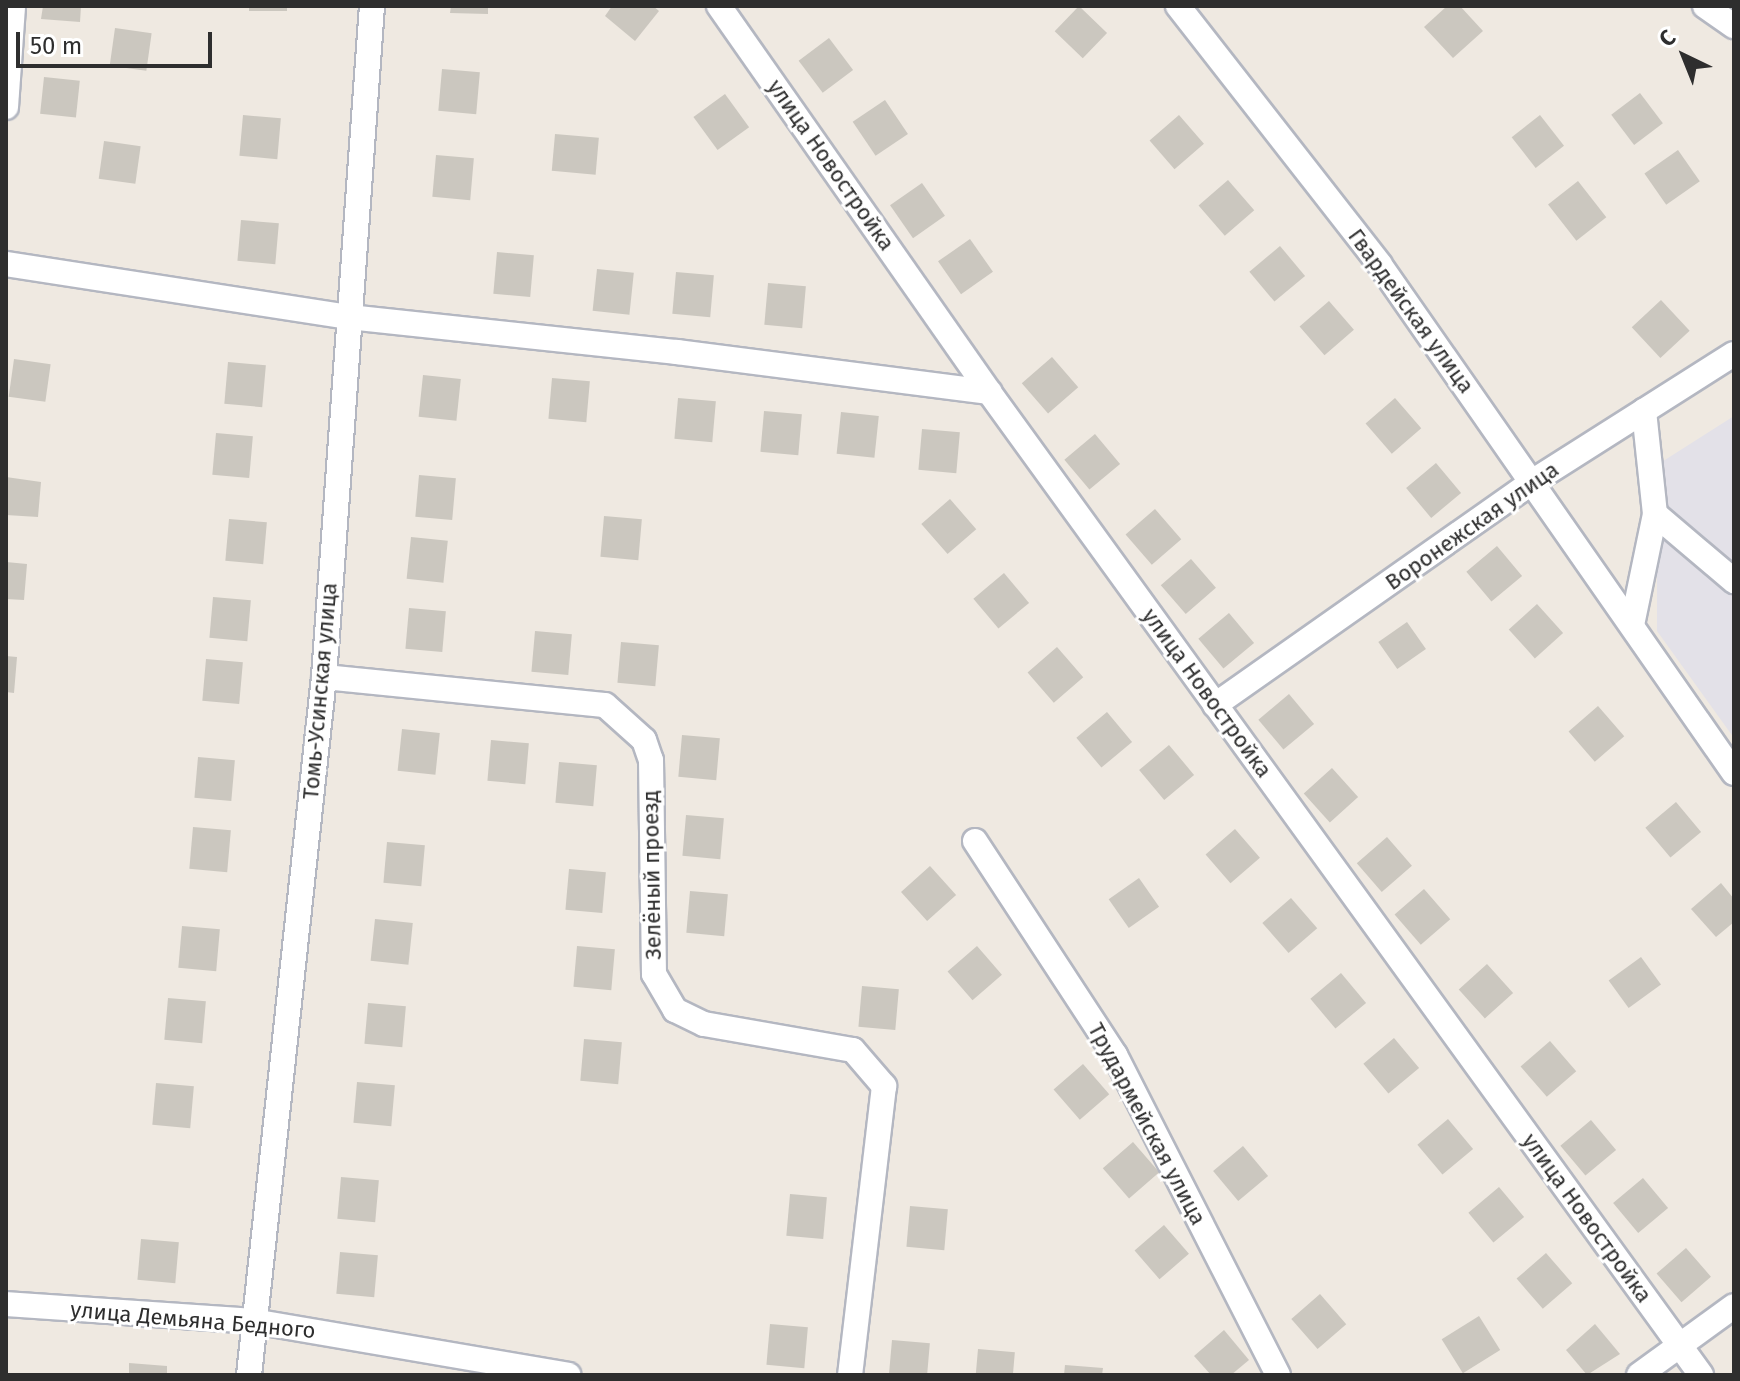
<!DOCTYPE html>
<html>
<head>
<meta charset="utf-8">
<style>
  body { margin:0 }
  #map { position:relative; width:1740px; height:1381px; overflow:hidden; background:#efe9e1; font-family:"Fira Sans",sans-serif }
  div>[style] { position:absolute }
  .industrial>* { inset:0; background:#e3e1e8 }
  .building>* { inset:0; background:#cbc7bf; transform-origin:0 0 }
  .roads { filter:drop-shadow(2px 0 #b4b7c1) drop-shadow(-2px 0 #b4b7c1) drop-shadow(0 2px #b4b7c1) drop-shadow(0 -2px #b4b7c1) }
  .minor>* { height:24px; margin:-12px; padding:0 12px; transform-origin:12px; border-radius:12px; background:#fff }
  span { translate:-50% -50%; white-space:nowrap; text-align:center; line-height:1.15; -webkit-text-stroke:6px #fff; paint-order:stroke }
  .street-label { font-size:22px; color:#2e2e2e }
  .frame { position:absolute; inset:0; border:8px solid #2e2e2e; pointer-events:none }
  .north { position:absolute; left:1644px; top:16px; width:80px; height:80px; -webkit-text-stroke:6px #fff; paint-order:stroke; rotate:317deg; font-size:22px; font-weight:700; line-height:32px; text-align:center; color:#2e2e2e }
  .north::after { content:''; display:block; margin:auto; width:28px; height:36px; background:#2e2e2e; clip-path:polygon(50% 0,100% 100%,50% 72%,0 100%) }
  .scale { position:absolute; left:16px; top:32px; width:196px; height:36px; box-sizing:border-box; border:4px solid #2e2e2e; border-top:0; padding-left:10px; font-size:24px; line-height:28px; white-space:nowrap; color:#2e2e2e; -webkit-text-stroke:6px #fff; paint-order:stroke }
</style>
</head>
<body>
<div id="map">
  <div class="industrial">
    <i style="clip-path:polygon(1734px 416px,1734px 738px,1657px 631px,1657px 465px)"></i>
  </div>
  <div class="building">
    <i style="clip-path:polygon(43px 6px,81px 6px,80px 22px,41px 19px)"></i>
    <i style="left:249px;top:6px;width:38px;height:5px"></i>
    <i style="clip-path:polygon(451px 6px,488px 6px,488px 14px,450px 13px)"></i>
    <i style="clip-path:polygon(612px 6px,653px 6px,659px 11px,635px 41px,605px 16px)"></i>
    <i style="left:1079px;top:6px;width:39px;height:35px;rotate:44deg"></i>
    <i style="clip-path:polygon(1447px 6px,1460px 6px,1483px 31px,1453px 58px,1424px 27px)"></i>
    <i style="left:115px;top:28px;width:37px;height:38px;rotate:8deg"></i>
    <i style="left:829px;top:38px;width:40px;height:38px;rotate:53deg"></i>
    <i style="left:442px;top:69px;width:38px;height:42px;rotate:5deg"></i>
    <i style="left:44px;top:77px;width:36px;height:37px;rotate:6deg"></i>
    <i style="left:1640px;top:93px;width:38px;height:36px;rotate:53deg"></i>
    <i style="left:725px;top:94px;width:41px;height:39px;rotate:54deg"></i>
    <i style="left:885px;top:100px;width:41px;height:39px;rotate:56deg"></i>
    <i style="left:243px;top:115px;width:38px;height:41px;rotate:5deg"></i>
    <i style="left:1179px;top:115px;width:38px;height:39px;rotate:49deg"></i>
    <i style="left:1540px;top:115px;width:39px;height:36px;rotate:52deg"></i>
    <i style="left:555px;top:134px;width:44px;height:37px;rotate:5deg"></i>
    <i style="left:104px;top:141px;width:37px;height:38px;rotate:8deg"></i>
    <i style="left:1678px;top:150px;width:38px;height:41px;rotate:55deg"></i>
    <i style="left:436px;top:155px;width:38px;height:42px;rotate:5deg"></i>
    <i style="left:1228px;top:180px;width:40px;height:39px;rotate:49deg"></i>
    <i style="left:1578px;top:181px;width:46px;height:38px;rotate:52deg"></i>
    <i style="left:922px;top:183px;width:40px;height:39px;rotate:55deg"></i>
    <i style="left:241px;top:220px;width:38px;height:41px;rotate:5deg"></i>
    <i style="left:970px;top:239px;width:40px;height:39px;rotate:55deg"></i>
    <i style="left:1280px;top:246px;width:39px;height:40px;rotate:50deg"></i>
    <i style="left:497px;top:252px;width:37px;height:42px;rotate:5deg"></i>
    <i style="left:597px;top:269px;width:37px;height:42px;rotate:6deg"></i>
    <i style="left:676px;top:272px;width:38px;height:42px;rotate:5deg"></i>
    <i style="left:768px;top:283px;width:38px;height:42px;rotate:5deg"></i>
    <i style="left:1661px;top:300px;width:42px;height:40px;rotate:47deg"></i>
    <i style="left:1329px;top:301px;width:38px;height:39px;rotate:49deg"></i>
    <i style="left:1052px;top:357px;width:40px;height:40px;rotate:49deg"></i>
    <i style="left:14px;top:359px;width:37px;height:38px;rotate:8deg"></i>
    <i style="left:228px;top:362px;width:38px;height:42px;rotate:5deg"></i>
    <i style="left:423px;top:375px;width:38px;height:42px;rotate:6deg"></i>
    <i style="left:552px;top:378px;width:38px;height:41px;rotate:5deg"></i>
    <i style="left:678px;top:398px;width:38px;height:41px;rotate:5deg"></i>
    <i style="left:1395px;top:398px;width:40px;height:39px;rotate:49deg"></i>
    <i style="left:764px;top:411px;width:38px;height:41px;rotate:5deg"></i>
    <i style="left:841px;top:412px;width:38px;height:42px;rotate:6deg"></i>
    <i style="left:922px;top:429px;width:38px;height:41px;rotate:5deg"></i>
    <i style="left:216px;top:433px;width:37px;height:42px;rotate:5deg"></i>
    <i style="left:1095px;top:434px;width:39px;height:40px;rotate:50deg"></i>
    <i style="left:1436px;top:463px;width:39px;height:39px;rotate:50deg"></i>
    <i style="left:419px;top:475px;width:37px;height:42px;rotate:5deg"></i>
    <i style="clip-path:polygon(6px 477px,41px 482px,38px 517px,6px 515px)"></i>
    <i style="left:950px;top:499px;width:40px;height:38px;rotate:49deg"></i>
    <i style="left:1155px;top:509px;width:40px;height:39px;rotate:49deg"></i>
    <i style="left:604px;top:516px;width:38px;height:41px;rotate:5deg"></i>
    <i style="left:229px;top:519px;width:38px;height:42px;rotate:5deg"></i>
    <i style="left:411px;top:537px;width:37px;height:42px;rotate:6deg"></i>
    <i style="left:1497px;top:546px;width:39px;height:40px;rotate:50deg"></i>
    <i style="left:1191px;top:559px;width:38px;height:40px;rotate:49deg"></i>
    <i style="clip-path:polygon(6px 562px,27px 564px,24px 600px,6px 599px)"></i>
    <i style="left:1004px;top:573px;width:39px;height:40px;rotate:50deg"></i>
    <i style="left:213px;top:597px;width:38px;height:41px;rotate:5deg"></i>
    <i style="left:1537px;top:604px;width:39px;height:38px;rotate:48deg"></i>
    <i style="left:409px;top:608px;width:37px;height:41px;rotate:5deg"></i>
    <i style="left:1229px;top:613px;width:39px;height:40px;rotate:50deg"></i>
    <i style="left:1407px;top:622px;width:33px;height:35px;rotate:55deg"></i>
    <i style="left:535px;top:631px;width:37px;height:41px;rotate:5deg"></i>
    <i style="left:621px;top:642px;width:38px;height:41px;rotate:5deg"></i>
    <i style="left:1057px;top:647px;width:40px;height:39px;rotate:49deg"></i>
    <i style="clip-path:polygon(6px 656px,17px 657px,14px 693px,6px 692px)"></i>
    <i style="left:206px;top:659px;width:37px;height:42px;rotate:5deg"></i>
    <i style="left:1289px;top:694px;width:39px;height:40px;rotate:50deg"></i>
    <i style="left:1598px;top:706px;width:40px;height:39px;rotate:49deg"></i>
    <i style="left:1107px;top:712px;width:39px;height:40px;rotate:50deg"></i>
    <i style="left:402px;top:729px;width:38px;height:42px;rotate:6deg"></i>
    <i style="left:682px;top:735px;width:38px;height:42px;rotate:5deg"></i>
    <i style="left:491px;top:740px;width:38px;height:41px;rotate:5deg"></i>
    <i style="left:1169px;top:745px;width:39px;height:39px;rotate:50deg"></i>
    <i style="left:198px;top:757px;width:37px;height:41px;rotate:5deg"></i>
    <i style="left:559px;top:762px;width:38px;height:41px;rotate:5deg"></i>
    <i style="left:1332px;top:768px;width:39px;height:38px;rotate:48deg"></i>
    <i style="left:1676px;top:802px;width:39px;height:40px;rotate:50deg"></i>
    <i style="left:686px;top:815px;width:38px;height:41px;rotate:5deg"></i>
    <i style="left:193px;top:827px;width:38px;height:42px;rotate:5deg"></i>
    <i style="left:1235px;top:829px;width:38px;height:39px;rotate:49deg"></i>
    <i style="left:1387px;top:837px;width:38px;height:40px;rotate:49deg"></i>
    <i style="left:387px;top:842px;width:38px;height:41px;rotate:5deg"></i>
    <i style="left:930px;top:866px;width:39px;height:39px;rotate:48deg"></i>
    <i style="left:569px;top:869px;width:37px;height:41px;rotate:5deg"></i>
    <i style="left:1139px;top:878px;width:35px;height:37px;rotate:55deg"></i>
    <i style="clip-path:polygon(1721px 883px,1734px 899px,1734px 922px,1716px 937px,1691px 909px)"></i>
    <i style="left:1424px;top:889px;width:40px;height:39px;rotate:49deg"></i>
    <i style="left:690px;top:891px;width:38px;height:42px;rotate:5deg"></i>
    <i style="left:1291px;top:898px;width:40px;height:38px;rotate:49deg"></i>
    <i style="left:375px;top:919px;width:38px;height:42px;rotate:6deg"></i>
    <i style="left:182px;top:926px;width:38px;height:42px;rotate:5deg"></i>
    <i style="left:577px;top:946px;width:38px;height:41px;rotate:5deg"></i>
    <i style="left:977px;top:946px;width:38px;height:39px;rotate:49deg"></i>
    <i style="left:1641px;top:957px;width:34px;height:40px;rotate:54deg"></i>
    <i style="left:1487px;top:964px;width:39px;height:38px;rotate:48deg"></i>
    <i style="left:1341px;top:973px;width:39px;height:40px;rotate:50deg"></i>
    <i style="left:862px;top:986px;width:37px;height:41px;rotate:5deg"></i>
    <i style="left:168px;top:998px;width:38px;height:42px;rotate:5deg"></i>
    <i style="left:368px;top:1003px;width:38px;height:41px;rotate:5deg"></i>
    <i style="left:1394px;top:1038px;width:39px;height:40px;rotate:50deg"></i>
    <i style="left:584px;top:1039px;width:38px;height:42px;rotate:5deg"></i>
    <i style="left:1550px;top:1041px;width:40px;height:39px;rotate:49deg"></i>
    <i style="left:1083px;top:1064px;width:40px;height:39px;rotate:49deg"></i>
    <i style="left:357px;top:1082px;width:38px;height:41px;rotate:5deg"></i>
    <i style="left:156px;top:1083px;width:38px;height:42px;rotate:5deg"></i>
    <i style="left:1448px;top:1119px;width:39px;height:40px;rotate:50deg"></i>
    <i style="left:1591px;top:1120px;width:39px;height:40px;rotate:50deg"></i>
    <i style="left:1133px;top:1142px;width:40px;height:40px;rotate:49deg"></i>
    <i style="left:1243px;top:1146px;width:39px;height:39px;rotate:50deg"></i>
    <i style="left:341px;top:1177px;width:38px;height:42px;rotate:5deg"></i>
    <i style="left:1643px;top:1178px;width:39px;height:39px;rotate:50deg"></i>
    <i style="left:1499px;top:1187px;width:39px;height:40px;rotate:50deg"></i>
    <i style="left:790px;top:1194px;width:37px;height:42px;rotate:5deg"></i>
    <i style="left:910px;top:1206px;width:38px;height:41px;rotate:5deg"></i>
    <i style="left:1164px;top:1225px;width:38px;height:39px;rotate:49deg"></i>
    <i style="left:141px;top:1239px;width:38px;height:41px;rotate:5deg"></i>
    <i style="left:1686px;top:1248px;width:38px;height:39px;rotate:49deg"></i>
    <i style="left:340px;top:1252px;width:38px;height:42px;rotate:5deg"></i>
    <i style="left:1546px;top:1253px;width:40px;height:39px;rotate:49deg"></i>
    <i style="left:1320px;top:1294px;width:40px;height:38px;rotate:49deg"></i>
    <i style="left:1479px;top:1316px;width:40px;height:44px;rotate:58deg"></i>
    <i style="left:770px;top:1324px;width:38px;height:41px;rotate:5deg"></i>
    <i style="clip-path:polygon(1595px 1324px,1620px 1354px,1587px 1375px,1566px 1350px)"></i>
    <i style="clip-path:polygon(1224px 1330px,1249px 1360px,1231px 1375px,1211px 1375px,1194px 1356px)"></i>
    <i style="left:892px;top:1340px;width:38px;height:35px;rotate:5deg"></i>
    <i style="left:978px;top:1349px;width:37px;height:26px;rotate:5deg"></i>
    <i style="clip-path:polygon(129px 1363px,167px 1366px,167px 1375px,129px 1375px)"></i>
    <i style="clip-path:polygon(1065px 1365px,1103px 1368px,1102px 1375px,1064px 1375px)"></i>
  </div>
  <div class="roads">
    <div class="minor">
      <i style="left:719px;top:6px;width:471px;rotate:55deg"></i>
      <i style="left:989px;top:392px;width:1214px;rotate:54.08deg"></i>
      <i style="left:1178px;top:6px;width:328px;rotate:52deg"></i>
      <i style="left:1380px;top:265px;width:619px;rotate:55.13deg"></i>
      <i style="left:1705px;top:6px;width:35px;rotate:35deg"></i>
      <i style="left:6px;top:107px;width:101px;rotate:-86deg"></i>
      <i style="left:6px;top:264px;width:347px;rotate:8.8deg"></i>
      <i style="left:349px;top:317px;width:330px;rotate:6.1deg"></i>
      <i style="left:677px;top:352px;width:315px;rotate:7.3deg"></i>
      <i style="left:1655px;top:514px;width:104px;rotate:40.3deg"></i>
      <i style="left:1632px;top:625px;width:113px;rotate:-78.3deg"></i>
      <i style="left:1655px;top:514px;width:104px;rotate:-96.1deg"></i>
      <i style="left:324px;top:677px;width:282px;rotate:5.7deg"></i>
      <i style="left:605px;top:705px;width:52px;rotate:41.9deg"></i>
      <i style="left:644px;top:740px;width:21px;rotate:71deg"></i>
      <i style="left:651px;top:760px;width:214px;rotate:89.2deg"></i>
      <i style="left:654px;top:974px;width:42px;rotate:59.7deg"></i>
      <i style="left:675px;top:1010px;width:32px;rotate:26deg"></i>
      <i style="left:704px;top:1024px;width:151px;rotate:9.9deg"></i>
      <i style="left:853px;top:1050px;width:48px;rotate:49.3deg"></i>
      <i style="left:884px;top:1086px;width:291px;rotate:96.7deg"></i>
      <i style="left:1215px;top:705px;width:388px;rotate:-35.1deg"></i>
      <i style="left:1532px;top:482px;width:239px;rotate:-32.4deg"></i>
      <i style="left:975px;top:841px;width:256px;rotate:56.8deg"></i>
      <i style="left:1115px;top:1055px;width:359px;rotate:63deg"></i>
      <i style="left:6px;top:1304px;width:248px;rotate:3.9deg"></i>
      <i style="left:253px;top:1321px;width:320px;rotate:9.7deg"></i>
      <i style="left:249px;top:1375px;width:702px;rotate:-83.87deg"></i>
      <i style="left:324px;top:677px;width:673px;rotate:-85.91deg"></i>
      <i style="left:1639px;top:1375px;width:117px;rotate:-36deg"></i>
    </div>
  </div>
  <div class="street-label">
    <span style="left:831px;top:165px;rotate:55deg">улица Новостройка</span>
    <span style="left:1411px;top:311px;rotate:54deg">Гвардейская улица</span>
    <span style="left:1472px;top:526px;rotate:-35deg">Воронежская улица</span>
    <span style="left:320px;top:691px;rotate:-85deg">Томь-Усинская улица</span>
    <span style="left:1207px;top:693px;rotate:54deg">улица Новостройка</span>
    <span style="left:652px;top:875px;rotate:-91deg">Зелёный проезд</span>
    <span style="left:1147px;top:1124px;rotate:62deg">Трудармейская улица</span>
    <span style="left:1587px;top:1218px;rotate:54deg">улица Новостройка</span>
    <span style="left:193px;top:1320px;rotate:5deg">улица Демьяна Бедного</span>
  </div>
  <div class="frame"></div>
  <div class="north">С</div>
  <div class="scale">50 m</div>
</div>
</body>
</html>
